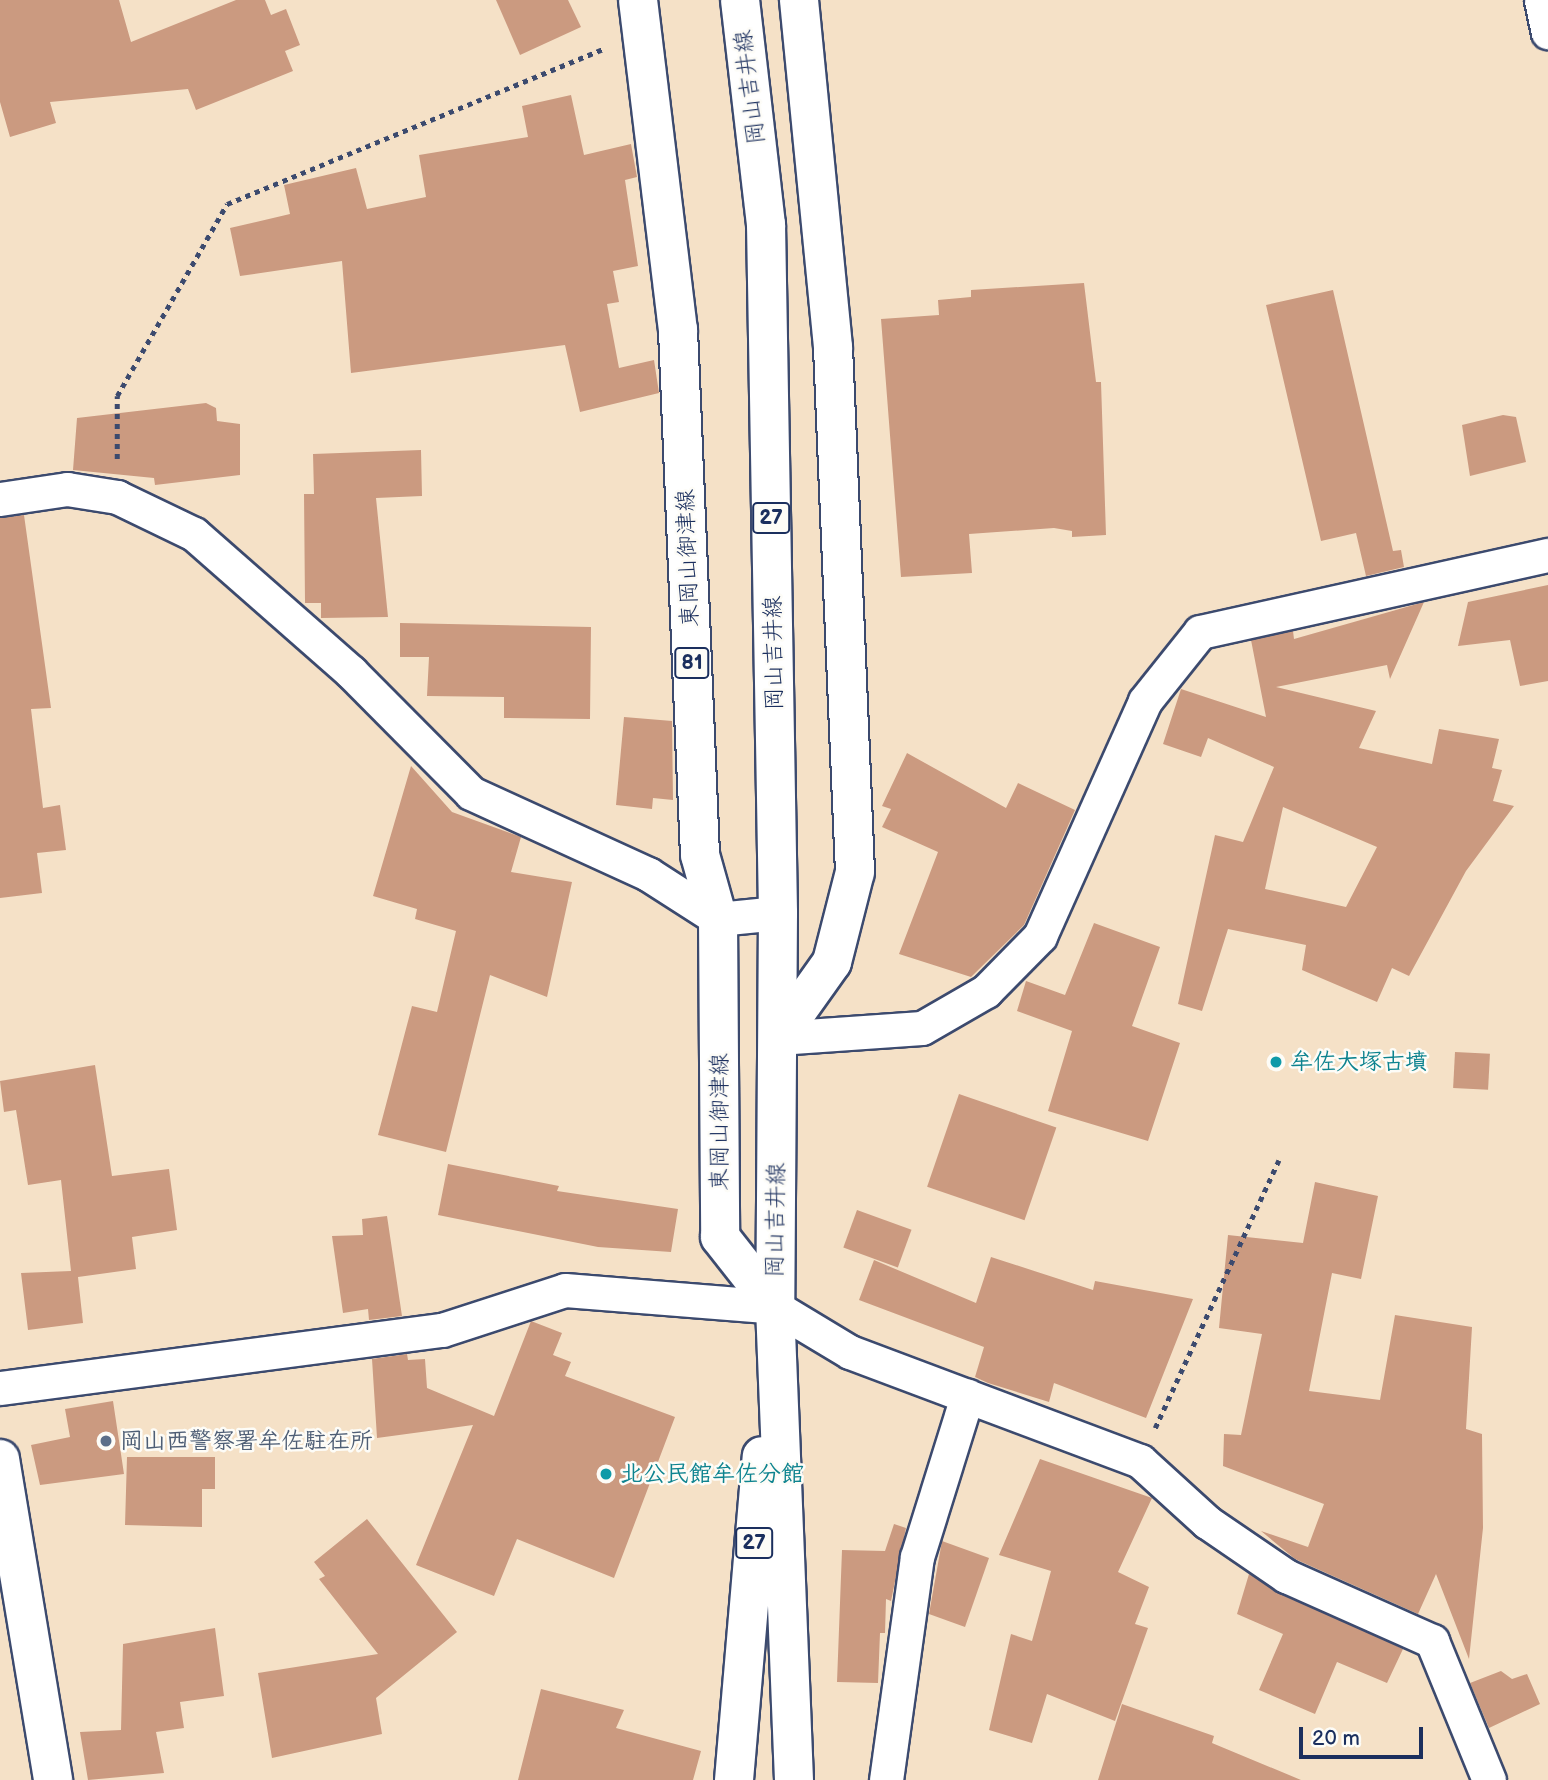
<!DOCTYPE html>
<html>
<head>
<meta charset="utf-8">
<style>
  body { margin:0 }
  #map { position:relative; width:1548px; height:1780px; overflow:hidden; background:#f5e1c7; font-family:"Balsamiq Sans","Klee One",sans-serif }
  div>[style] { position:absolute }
  .building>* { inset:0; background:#cb9a80; transform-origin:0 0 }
  .path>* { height:4.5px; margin-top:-2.25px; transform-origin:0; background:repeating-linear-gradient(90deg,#3c4a6e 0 5px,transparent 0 10px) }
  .roads { filter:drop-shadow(2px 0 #3c4a6e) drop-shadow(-2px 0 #3c4a6e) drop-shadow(0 2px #3c4a6e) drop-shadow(0 -2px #3c4a6e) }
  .minor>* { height:33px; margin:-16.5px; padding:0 16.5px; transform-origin:16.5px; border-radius:16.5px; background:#fff }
  .tertiary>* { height:38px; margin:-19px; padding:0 19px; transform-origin:19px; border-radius:19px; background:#fff }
  .primary>* { height:38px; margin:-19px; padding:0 19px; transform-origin:19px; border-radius:19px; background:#fff }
  .dots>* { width:19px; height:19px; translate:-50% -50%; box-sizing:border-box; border:4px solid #fdfcf7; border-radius:50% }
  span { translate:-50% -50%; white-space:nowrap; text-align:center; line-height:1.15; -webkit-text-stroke:5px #fdfcf7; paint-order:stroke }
  .shield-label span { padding:2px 5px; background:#fdfcf7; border:2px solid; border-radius:5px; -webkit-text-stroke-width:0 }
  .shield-label { font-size:21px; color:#1b2f5e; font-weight:700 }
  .street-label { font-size:23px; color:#1b2f5e }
  .culture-label { font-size:23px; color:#0d838f; font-weight:700 }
  .left { translate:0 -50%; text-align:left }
  .service-label { font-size:23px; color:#4e5e75; font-weight:700 }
  .scale { position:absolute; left:1299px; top:1727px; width:124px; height:32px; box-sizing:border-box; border:4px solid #1b2f5e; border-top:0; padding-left:9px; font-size:21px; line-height:24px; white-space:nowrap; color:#1b2f5e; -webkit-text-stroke:5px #fdfcf7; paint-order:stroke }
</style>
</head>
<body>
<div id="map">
  <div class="building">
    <i style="clip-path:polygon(0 0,119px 0,131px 42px,236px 0,265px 0,271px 15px,286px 9px,300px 45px,285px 51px,293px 71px,196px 110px,188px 89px,50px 102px,56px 123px,10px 137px,0 102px)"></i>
    <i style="clip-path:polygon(496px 0,568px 0,581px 27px,520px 55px)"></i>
    <i style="clip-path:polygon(571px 95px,584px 155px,631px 144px,637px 177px,625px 180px,638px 266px,613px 271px,619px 302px,607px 304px,619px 368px,654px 360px,659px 393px,580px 412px,565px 345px,351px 373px,342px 261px,240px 276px,230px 228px,290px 214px,284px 185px,356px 168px,367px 209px,426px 197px,419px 155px,528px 137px,522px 106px)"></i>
    <i style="clip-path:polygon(1084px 283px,1096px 382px,1101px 382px,1106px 535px,1072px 537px,1072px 531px,1054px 528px,969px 534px,972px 573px,901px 577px,881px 319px,939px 315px,938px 300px,971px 297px,971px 290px)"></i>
    <i style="clip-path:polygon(1333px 290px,1393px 551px,1401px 550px,1404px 567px,1366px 576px,1356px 533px,1321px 541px,1266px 305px)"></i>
    <i style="clip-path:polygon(206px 403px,216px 408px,217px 421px,240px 424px,240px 475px,155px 485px,154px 478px,73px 470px,77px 418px)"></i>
    <i style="clip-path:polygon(1503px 415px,1516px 417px,1526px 462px,1470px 476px,1462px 425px)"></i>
    <i style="clip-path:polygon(421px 450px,422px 496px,376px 498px,388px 617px,321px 618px,321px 603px,305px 603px,304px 494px,314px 494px,313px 454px)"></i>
    <i style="clip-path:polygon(24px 515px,51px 708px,31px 709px,43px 808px,60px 805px,66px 850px,37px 853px,42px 893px,0 898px,0 518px)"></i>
    <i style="clip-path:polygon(1548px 585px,1548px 681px,1520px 686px,1510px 640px,1458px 646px,1468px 602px)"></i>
    <i style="clip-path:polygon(evenodd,1424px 602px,1390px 679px,1387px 665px,1276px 687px,1376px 711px,1359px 748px,1432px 764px,1439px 729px,1499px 739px,1492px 768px,1502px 770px,1493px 801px,1514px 806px,1466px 871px,1409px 976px,1392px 968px,1377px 1002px,1302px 970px,1306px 945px,1228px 929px,1202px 1011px,1178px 1004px,1215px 835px,1243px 842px,1274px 767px,1208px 738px,1201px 757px,1163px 744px,1181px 689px,1266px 717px,1251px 640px,1293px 631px,1294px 639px,1424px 602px,1283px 807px,1377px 847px,1346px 907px,1265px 889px,1283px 807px)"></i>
    <i style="clip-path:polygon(400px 623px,591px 627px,590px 719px,504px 718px,504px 697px,427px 696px,429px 657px,400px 657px)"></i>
    <i style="clip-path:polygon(624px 717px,672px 721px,673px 800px,653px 798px,652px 809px,616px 805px)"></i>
    <i style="clip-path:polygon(907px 753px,1006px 808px,1018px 783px,1075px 810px,1024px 925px,971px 977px,899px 954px,938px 852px,882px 827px,891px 809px,882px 806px)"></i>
    <i style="clip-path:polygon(411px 766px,452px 812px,521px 837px,511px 872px,572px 882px,547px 997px,490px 975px,446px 1152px,378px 1135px,412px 1006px,437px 1012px,456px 931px,415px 919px,417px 909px,373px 896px)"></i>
    <i style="clip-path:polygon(1094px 923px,1160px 947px,1132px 1026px,1180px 1043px,1148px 1141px,1048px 1111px,1072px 1031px,1017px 1011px,1026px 981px,1065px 995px)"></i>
    <i style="left:1455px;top:1052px;width:35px;height:36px;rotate:3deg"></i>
    <i style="clip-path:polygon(95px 1065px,112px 1176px,169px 1169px,177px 1230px,132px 1237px,136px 1269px,78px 1277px,83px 1323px,28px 1330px,21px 1273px,71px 1271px,61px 1180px,28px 1185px,16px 1110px,4px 1112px,0 1081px)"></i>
    <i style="left:959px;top:1094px;width:103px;height:98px;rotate:19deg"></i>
    <i style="clip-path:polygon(448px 1164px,559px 1186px,557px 1191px,678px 1209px,671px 1252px,598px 1247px,438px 1215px)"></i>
    <i style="clip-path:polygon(1315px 1182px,1378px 1196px,1361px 1279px,1332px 1273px,1309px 1391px,1380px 1400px,1395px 1315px,1472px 1327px,1466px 1429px,1482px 1434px,1483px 1528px,1469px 1659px,1436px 1574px,1418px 1614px,1295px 1559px,1261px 1531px,1308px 1547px,1324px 1504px,1223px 1466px,1224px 1434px,1241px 1435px,1262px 1334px,1219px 1328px,1228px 1235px,1303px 1243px)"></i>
    <i style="left:857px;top:1210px;width:58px;height:40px;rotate:20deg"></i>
    <i style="clip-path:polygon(387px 1216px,402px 1316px,369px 1320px,368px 1309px,343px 1313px,332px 1236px,363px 1235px,362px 1219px)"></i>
    <i style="clip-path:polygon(991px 1257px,1093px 1290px,1095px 1281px,1193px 1299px,1146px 1418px,1054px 1383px,1049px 1402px,988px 1383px,975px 1377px,984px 1347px,859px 1300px,874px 1260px,976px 1303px)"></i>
    <i style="clip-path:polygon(531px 1321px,562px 1333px,553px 1355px,571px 1362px,565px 1376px,675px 1417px,614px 1578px,517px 1539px,494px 1596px,416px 1565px,473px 1425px,377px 1438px,372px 1359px,407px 1354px,408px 1360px,425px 1359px,427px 1388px,494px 1416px)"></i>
    <i style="clip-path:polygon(113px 1401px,124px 1474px,40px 1485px,31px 1445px,70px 1437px,65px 1409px)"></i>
    <i style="clip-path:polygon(127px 1457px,215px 1457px,215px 1489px,202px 1489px,202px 1527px,125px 1525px)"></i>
    <i style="clip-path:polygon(1040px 1459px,1152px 1498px,1118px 1572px,1149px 1587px,1135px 1624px,1148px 1628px,1115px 1721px,1047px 1694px,1032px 1743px,989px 1730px,1011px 1634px,1032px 1641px,1051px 1571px,999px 1555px)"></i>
    <i style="clip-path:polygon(367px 1519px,457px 1632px,376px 1698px,382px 1734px,272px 1758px,258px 1673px,378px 1654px,319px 1579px,325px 1576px,314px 1562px)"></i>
    <i style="clip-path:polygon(894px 1524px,906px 1528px,891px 1601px,886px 1599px,885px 1633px,880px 1633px,878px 1683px,837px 1682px,842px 1550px,885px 1551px)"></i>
    <i style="clip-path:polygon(942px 1541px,989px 1558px,965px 1627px,929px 1614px)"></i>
    <i style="clip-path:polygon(1249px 1574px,1403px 1649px,1387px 1683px,1337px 1662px,1315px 1714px,1259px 1690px,1283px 1634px,1237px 1614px)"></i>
    <i style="clip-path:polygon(215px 1628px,224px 1696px,180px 1702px,184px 1728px,156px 1732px,164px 1773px,88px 1780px,80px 1732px,121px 1730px,123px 1644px)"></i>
    <i style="clip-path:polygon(1501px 1671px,1512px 1679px,1527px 1674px,1540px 1704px,1489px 1728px,1470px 1683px)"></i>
    <i style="clip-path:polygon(541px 1689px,624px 1710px,616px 1728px,701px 1751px,693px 1780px,518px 1780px)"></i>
    <i style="clip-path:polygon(1122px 1704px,1214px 1736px,1212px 1743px,1301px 1780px,1098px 1780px)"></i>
  </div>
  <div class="path">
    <i style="left:117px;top:459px;width:63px;rotate:-90deg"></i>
    <i style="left:117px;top:396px;width:221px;rotate:-60.2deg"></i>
    <i style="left:227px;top:204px;width:407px;rotate:-22.4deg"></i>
    <i style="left:1155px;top:1428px;width:295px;rotate:-65.2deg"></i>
  </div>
  <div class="roads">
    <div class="minor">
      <i style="left:1541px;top:0;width:33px;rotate:78deg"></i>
      <i style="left:0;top:499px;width:68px;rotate:-8.5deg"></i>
      <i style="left:67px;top:489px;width:51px;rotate:9.1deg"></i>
      <i style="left:117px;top:497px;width:85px;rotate:25.7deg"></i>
      <i style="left:194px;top:534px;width:209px;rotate:41.3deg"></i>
      <i style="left:351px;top:672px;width:170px;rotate:45.2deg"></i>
      <i style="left:471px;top:793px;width:195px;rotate:24.6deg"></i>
      <i style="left:648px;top:874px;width:83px;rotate:32.7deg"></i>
      <i style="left:718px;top:919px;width:60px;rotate:-5.7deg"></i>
      <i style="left:778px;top:1038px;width:144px;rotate:-4deg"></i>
      <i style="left:922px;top:1028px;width:74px;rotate:-30deg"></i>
      <i style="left:986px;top:991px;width:77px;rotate:-45.5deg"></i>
      <i style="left:1040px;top:936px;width:257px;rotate:-65.9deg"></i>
      <i style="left:1145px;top:701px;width:88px;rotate:-51.4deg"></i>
      <i style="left:1200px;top:632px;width:356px;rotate:-12.5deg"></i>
      <i style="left:0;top:1388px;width:446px;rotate:-7.5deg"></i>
      <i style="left:442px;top:1330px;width:129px;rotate:-18deg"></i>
      <i style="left:565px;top:1290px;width:211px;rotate:4.6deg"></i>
      <i style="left:775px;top:1307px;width:87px;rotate:31deg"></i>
      <i style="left:850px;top:1352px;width:310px;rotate:20.6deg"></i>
      <i style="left:1140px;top:1461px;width:91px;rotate:42.3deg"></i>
      <i style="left:1207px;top:1522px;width:96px;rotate:34.4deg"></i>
      <i style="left:1286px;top:1576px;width:160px;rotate:24deg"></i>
      <i style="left:1432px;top:1641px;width:150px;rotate:67.7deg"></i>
      <i style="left:886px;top:1780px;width:225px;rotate:-82.1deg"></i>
      <i style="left:917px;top:1557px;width:169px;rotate:-72.7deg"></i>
    </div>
    <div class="tertiary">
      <i style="left:0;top:1459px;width:325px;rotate:80.6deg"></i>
    </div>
    <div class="primary">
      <i style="left:638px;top:0;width:332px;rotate:83.1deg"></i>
      <i style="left:678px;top:330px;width:525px;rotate:87.6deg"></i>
      <i style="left:700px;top:855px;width:66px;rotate:74.3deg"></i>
      <i style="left:718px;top:919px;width:318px;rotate:89.6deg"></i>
      <i style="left:720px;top:1237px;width:89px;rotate:51.8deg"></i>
      <i style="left:740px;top:0;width:226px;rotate:83.4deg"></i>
      <i style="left:766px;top:224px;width:689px;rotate:89deg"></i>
      <i style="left:778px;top:913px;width:394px;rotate:90.4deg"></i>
      <i style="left:775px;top:1307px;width:473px;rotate:87.7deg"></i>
      <i style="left:778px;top:1038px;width:93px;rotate:-54.6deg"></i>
      <i style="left:832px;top:962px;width:93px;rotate:-75.7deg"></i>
      <i style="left:855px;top:872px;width:525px;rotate:-92.4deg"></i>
      <i style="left:833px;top:347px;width:349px;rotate:-95.6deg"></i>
      <i style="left:734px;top:1780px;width:325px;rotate:-85.1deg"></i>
    </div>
  </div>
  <div class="dots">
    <i style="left:1276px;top:1062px;background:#0f9aa8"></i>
    <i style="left:106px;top:1441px;background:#5c6f8a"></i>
    <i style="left:606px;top:1474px;background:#0f9aa8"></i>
  </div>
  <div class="shield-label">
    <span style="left:771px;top:518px">27</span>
    <span style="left:692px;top:663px">81</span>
    <span style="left:754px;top:1543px">27</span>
  </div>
  <div class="street-label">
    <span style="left:750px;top:87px;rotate:-97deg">岡山吉井線</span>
    <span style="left:688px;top:558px;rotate:-92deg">東岡山御津線</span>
    <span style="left:774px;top:653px;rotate:-91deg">岡山吉井線</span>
    <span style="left:720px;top:1122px;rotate:-90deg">東岡山御津線</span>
    <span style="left:776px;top:1220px;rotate:-89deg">岡山吉井線</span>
  </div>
  <div class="culture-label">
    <span class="left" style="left:1290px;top:1062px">牟佐大塚古墳</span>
    <span class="left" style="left:620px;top:1474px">北公民館牟佐分館</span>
  </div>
  <div class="service-label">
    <span class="left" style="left:120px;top:1441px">岡山西警察署牟佐駐在所</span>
  </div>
  <div class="scale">20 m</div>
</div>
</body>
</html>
